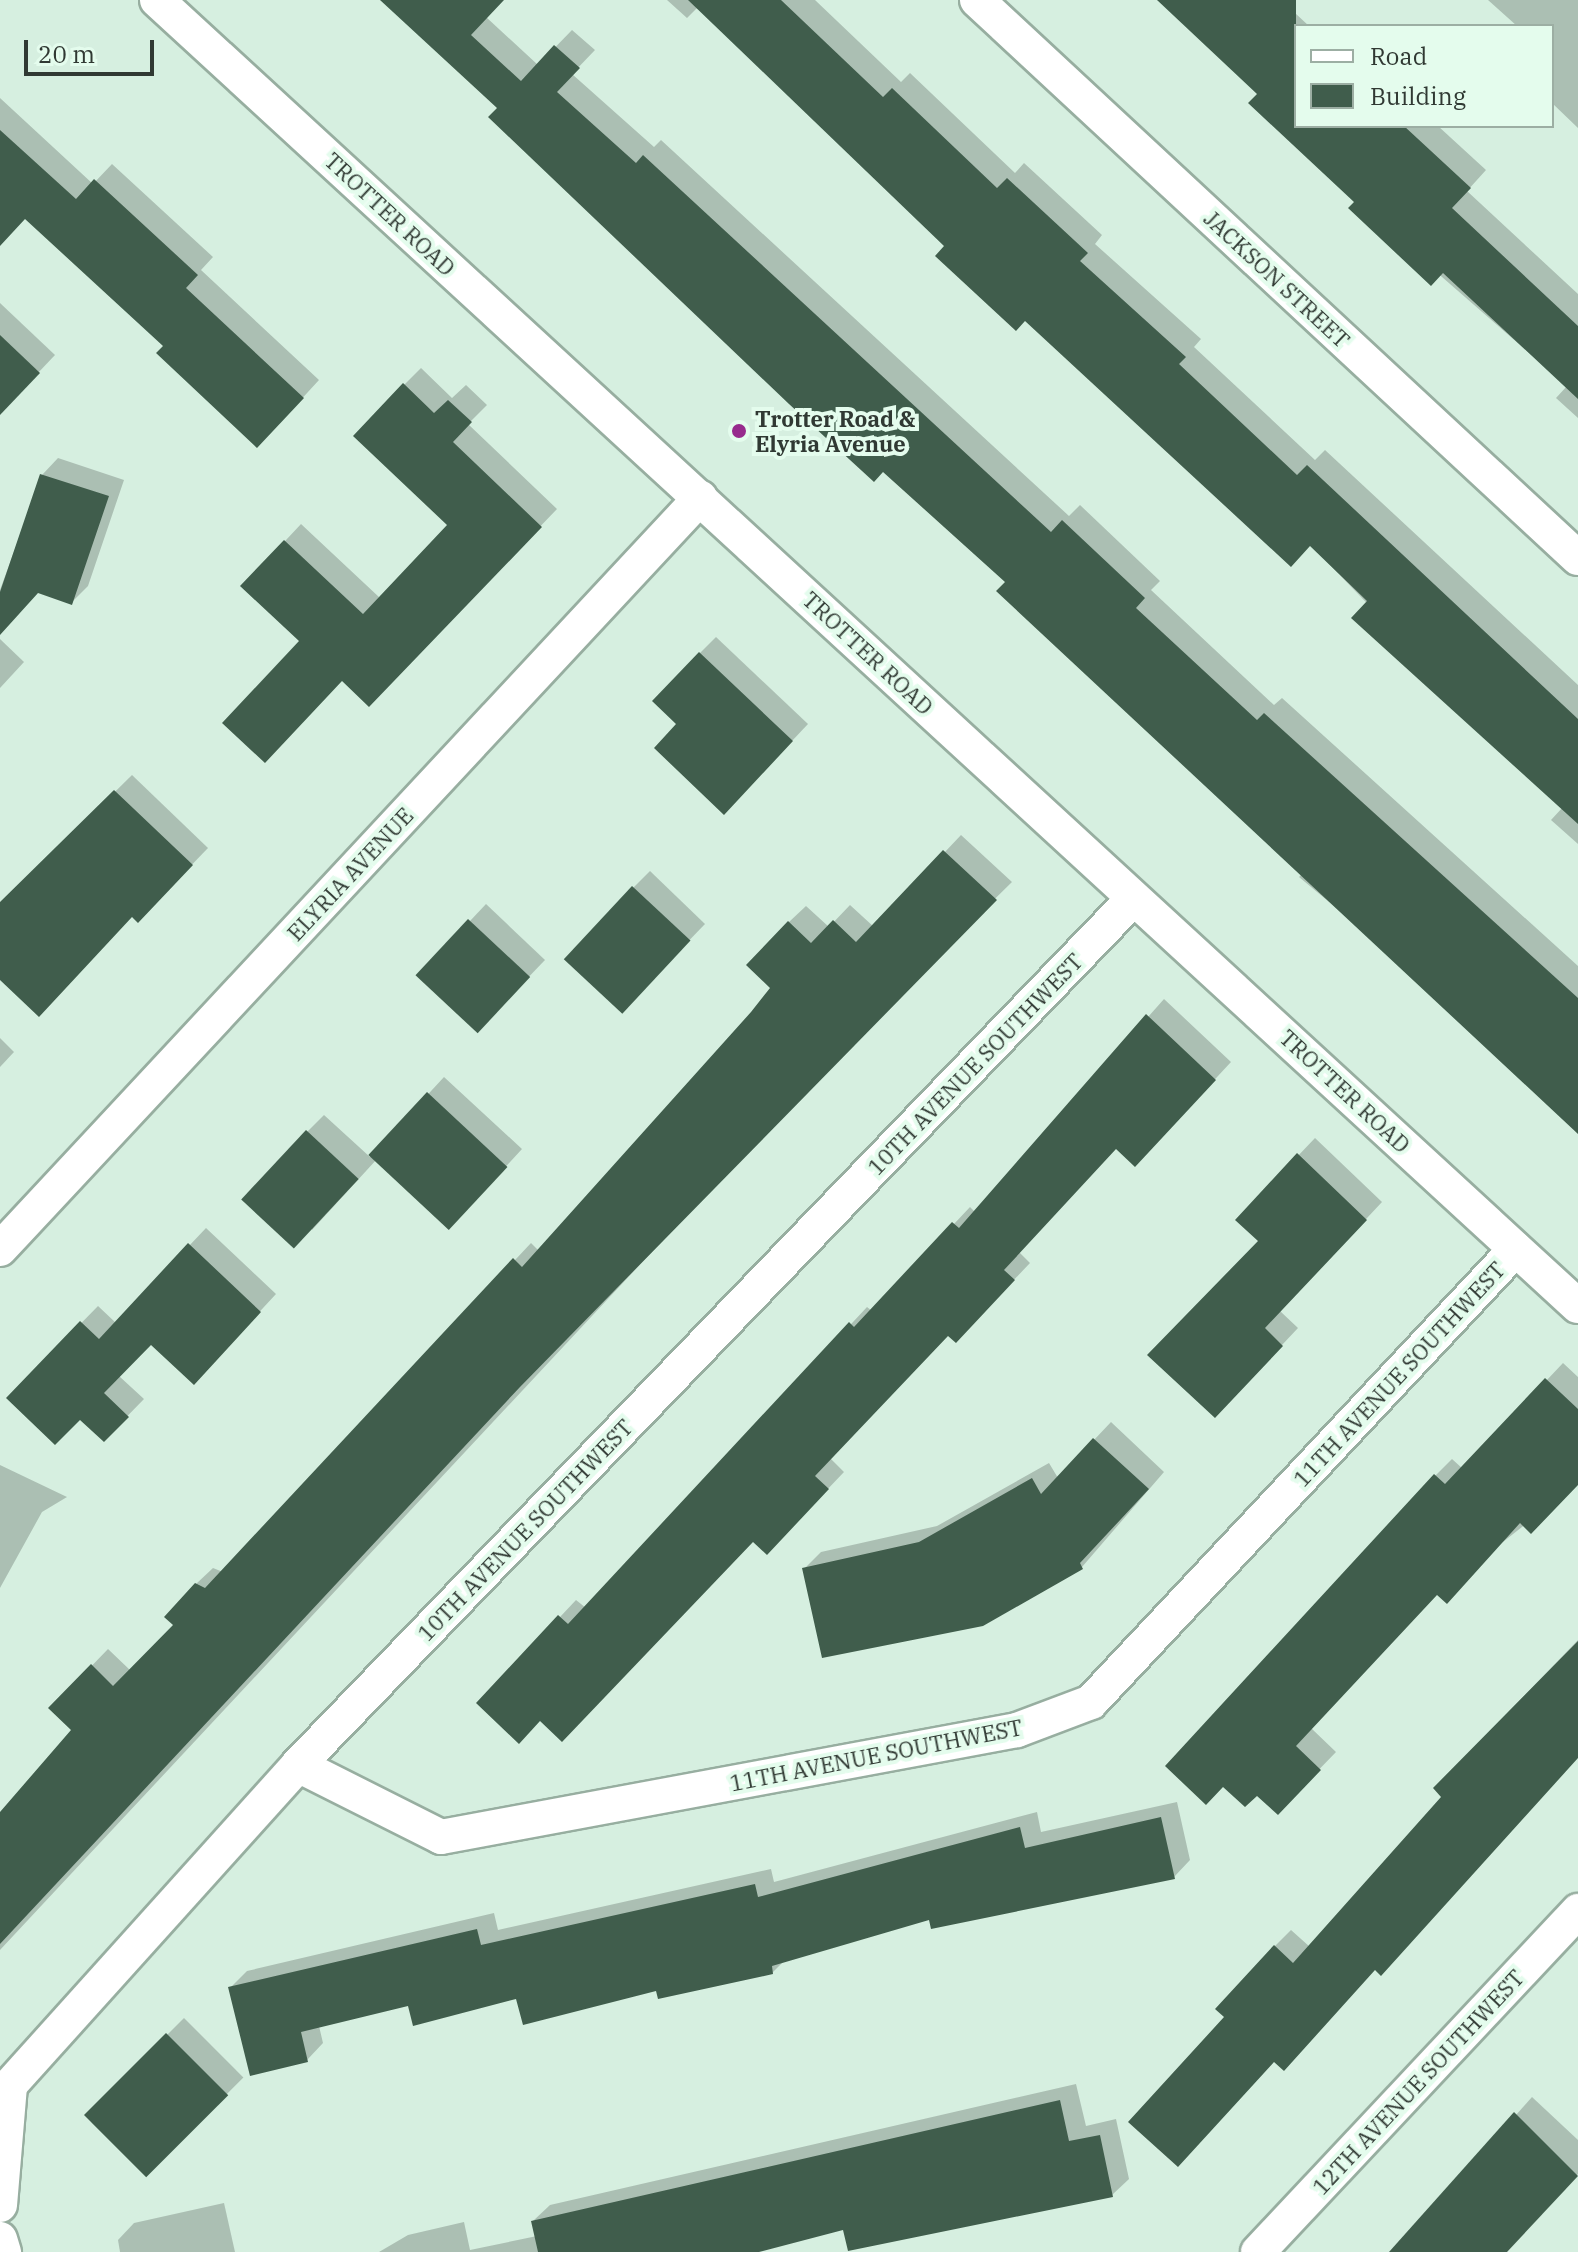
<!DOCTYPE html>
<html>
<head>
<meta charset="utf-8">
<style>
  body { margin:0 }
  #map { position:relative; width:1578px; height:2252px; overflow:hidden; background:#d6efe0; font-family:"IBM Plex Serif",serif }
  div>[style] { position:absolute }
  .shadow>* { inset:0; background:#0003; transform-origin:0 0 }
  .building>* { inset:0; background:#405d4c; transform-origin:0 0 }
  .roads { filter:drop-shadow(2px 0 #97aea0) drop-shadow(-2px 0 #97aea0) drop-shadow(0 2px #97aea0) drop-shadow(0 -2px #97aea0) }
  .street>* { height:34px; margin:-17px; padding:0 17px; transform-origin:17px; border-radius:17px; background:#fff }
  .dots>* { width:22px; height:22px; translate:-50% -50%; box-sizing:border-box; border:4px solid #e4fced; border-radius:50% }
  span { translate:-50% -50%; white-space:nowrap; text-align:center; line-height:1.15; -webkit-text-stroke:8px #e4fced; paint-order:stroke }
  .street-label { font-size:22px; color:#303933 }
  .poi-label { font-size:22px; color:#303933; font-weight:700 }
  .left { translate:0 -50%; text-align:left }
  .legend { position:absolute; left:1294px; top:24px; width:260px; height:104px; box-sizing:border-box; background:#e4fced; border:2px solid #9caea3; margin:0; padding:10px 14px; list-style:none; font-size:24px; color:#303933 }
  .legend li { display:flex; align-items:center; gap:16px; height:40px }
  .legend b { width:40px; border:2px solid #9caea3 }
  .scale { position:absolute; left:24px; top:40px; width:130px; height:36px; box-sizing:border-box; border:4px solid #303933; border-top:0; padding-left:10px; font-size:24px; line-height:28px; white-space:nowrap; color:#303933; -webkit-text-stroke:6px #e4fced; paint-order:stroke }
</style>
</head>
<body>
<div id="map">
  <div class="shadow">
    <i style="clip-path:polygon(404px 0,502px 0,486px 17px,538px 65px,572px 30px,595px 50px,572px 74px,654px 147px,661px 140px,1069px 516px,1080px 505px,1160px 581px,1151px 590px,1274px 705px,1282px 698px,1578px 966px,1578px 1133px,1388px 951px,1299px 877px,1304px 872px,1008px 582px,500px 107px)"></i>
    <i style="clip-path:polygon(667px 0,815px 0,901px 82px,910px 73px,1015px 173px,1024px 163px,1102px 235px,1095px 244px,1201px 339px,1194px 347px,1315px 460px,1325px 450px,1578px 685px,1578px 844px,1551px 820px,1563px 807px,1310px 544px,1290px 564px,698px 7px,687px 18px)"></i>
    <i style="clip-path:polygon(1160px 0,1281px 0,1309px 26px,1296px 26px,1296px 126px,1438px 126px,1486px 170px,1467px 191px,1578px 294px,1578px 418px,1556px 398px,1567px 386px,1356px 202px,1259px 94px)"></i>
    <i style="clip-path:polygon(1488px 0,1578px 0,1578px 128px,1552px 103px,1552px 26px,1517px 26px)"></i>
    <i style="clip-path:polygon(0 98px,93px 184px,112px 164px,213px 257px,201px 270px,319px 380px,274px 429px,165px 345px,26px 216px,0 229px)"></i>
    <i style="clip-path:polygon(0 303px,55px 355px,0 413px)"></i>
    <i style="clip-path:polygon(421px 368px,452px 398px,466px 385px,487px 405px,468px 424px,557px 509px,386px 687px,302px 641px,243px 586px,301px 524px,380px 598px,450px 525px,404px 385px)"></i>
    <i style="clip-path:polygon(58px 458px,124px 480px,88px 586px,72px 602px,39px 591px,0 633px,0 590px,42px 475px)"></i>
    <i style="clip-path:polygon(716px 637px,808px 724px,740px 796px,679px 724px,700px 653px)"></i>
    <i style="clip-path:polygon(0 639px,24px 662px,0 688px)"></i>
    <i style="clip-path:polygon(132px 775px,208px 848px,154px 904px,0 978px,0 905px)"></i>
    <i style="clip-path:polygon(961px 835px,1012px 882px,831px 1060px,0 1950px,0 1815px,74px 1730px,51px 1708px,108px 1649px,131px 1671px,176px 1625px,196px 1584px,213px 1568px,223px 1572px,531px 1243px,539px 1251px,753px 1014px,772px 987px,789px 922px,806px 906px,829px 927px,850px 905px,874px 927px)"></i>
    <i style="clip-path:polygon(650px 871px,705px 924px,621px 1011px,633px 888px)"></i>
    <i style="clip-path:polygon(486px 904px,545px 960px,493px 1014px,470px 921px)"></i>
    <i style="clip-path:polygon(1164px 999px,1231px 1062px,1151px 1148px,1117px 1147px,1019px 1252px,1030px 1263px,972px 1324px,948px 1333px,830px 1458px,844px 1472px,783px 1536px,753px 1540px,540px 1719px,479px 1703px,576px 1600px,586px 1608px,867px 1307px,872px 1311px,970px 1207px,975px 1212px)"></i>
    <i style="clip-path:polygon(0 1038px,14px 1052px,0 1067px)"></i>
    <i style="clip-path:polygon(444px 1077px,522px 1149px,466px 1210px,377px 1159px,312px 1230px,307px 1132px,324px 1115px,370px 1157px)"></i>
    <i style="clip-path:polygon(1315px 1138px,1382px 1202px,1280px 1311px,1298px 1328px,1231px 1399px,1261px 1241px,1237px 1220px)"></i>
    <i style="clip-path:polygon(206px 1228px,276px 1294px,210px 1365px,151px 1342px,119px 1376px,144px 1399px,104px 1440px,80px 1417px,8px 1398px,98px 1306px,116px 1323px)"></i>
    <i style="clip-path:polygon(1563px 1363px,1578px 1377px,1578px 1483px,1438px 1593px,1311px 1728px,1336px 1752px,1278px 1812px,1257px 1793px,1435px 1476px,1452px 1459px,1463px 1469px)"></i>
    <i style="clip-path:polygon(1111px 1422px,1164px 1472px,1082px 1567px,982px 1624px,804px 1569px,821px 1552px,937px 1526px,1049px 1463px,1058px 1478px)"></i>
    <i style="clip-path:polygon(0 1465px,67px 1497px,42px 1512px,0 1588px)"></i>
    <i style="clip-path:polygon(1578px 1640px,1578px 1757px,1375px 1969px,1227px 2017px,1275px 1946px,1291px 1930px,1310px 1947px,1444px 1797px,1435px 1788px)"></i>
    <i style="clip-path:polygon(1177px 1802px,1190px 1860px,1174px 1877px,931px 1917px,785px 1960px,772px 1973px,658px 1989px,409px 2003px,319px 2026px,323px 2043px,307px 2060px,230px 1988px,247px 1971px,494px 1913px,498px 1930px,771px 1869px,774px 1882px,1037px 1812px,1041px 1832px)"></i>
    <i style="left:184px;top:2018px;width:84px;height:137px;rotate:45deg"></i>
    <i style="clip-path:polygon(1076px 2084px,1086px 2126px,1116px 2119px,1129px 2179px,1112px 2195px,845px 2227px,746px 2252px,379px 2252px,408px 2235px,464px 2222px,470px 2250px,537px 2236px,533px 2221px,550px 2205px)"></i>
    <i style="clip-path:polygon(1532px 2097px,1578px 2140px,1578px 2174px,1505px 2252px,1394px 2252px)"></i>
    <i style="clip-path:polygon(224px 2203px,235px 2252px,120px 2252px,118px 2240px,134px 2223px)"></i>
  </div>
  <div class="building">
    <i style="clip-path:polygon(380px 0,504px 0,471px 35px,521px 81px,554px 45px,580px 68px,557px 92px,636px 163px,643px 155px,1051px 532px,1062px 520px,1145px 598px,1136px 608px,1257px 720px,1264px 713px,1578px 998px,1578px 1134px,996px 591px,1005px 582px,883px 472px,874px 482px,789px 404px,488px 117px,497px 108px)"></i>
    <i style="clip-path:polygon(688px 0,781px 0,883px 97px,892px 88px,997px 188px,1007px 178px,1088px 253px,1080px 261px,1186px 357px,1179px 364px,1297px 475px,1307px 465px,1578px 719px,1578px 824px,1351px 618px,1367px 601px,1310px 546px,1291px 567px,1025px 321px,1016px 331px,935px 256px,944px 246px)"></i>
    <i style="clip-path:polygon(1157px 0,1296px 0,1296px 126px,1404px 126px,1471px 188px,1452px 208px,1578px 326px,1578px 399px,1443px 273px,1431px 286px,1348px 208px,1354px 202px,1248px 103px,1257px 94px)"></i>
    <i style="clip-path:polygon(0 130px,76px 199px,94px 179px,198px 275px,186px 288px,304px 398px,257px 448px,156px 353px,163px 346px,25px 219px,0 246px)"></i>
    <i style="clip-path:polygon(0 335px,40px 373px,0 415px)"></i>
    <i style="clip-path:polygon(403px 383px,434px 413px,448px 400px,472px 422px,453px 442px,542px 527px,369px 707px,342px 681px,265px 763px,222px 723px,299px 641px,240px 586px,284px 540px,363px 614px,447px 525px,353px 436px)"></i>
    <i style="clip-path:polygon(40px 474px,109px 496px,72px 605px,38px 593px,0 635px,0 592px)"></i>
    <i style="clip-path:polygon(699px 652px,793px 741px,724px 815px,654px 748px,676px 724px,652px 701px)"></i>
    <i style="clip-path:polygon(114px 790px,193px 865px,138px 923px,132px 917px,39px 1017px,0 980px,0 902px)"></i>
    <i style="clip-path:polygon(943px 850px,997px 900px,520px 1387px,0 1944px,0 1812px,71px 1730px,48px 1708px,91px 1664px,113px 1686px,173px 1625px,164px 1617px,195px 1583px,205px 1588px,513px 1258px,522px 1267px,751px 1012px,770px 988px,746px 965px,788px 921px,811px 943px,833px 920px,856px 942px)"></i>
    <i style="left:632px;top:886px;width:80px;height:100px;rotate:43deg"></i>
    <i style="left:468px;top:919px;width:85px;height:77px;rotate:43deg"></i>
    <i style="clip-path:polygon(1146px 1014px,1216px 1080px,1135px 1167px,1116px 1149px,1004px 1270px,1015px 1280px,956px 1343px,948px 1336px,815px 1476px,829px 1489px,767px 1555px,753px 1542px,562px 1742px,540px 1721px,519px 1744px,476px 1703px,558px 1615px,568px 1624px,849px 1322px,854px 1327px,952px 1222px,959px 1228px)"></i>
    <i style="left:427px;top:1092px;width:110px;height:86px;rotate:43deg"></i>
    <i style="left:306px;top:1130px;width:72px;height:95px;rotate:43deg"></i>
    <i style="clip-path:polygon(1297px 1153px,1367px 1220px,1265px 1328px,1283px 1346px,1215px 1418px,1147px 1355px,1258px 1241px,1235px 1220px)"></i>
    <i style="clip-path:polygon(188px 1243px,261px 1312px,194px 1385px,151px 1345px,104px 1393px,129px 1417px,104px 1442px,80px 1420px,55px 1445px,6px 1398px,80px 1321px,99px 1339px)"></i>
    <i style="clip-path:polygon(1545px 1378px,1578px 1409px,1578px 1485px,1531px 1534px,1520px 1523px,1447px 1604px,1437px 1595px,1296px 1746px,1321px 1770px,1278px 1815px,1257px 1796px,1245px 1807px,1223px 1787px,1206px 1805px,1165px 1766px,1434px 1474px,1445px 1484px)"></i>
    <i style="clip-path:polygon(1093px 1438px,1149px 1489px,1080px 1563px,1083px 1569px,983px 1626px,822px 1658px,802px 1568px,919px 1542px,1032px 1478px,1041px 1494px)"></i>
    <i style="clip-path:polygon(1578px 1641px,1578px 1758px,1381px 1976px,1375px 1970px,1284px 2071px,1274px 2062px,1178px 2167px,1128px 2122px,1224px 2017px,1215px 2009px,1274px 1945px,1293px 1963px,1441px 1797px,1433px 1788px)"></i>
    <i style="clip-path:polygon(1161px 1817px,1175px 1879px,931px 1929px,929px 1920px,772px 1966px,773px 1974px,658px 1999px,656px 1991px,523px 2025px,516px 1999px,413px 2026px,408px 2006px,301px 2032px,308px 2062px,250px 2076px,228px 1987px,477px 1929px,481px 1945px,755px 1884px,758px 1897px,1020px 1827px,1025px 1848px)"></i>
    <i style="left:166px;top:2033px;width:88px;height:116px;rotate:45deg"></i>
    <i style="clip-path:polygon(1060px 2100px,1069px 2141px,1100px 2135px,1113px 2197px,848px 2251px,843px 2230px,759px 2252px,538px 2252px,531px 2221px)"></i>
    <i style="clip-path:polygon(1514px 2112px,1578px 2176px,1507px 2252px,1389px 2252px)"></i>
  </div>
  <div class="roads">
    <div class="street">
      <i style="left:157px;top:0;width:1930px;rotate:42.59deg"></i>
      <i style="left:977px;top:0;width:820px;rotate:42.88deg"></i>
      <i style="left:0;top:1249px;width:1027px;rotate:-47.01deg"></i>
      <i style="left:298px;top:1765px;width:160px;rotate:26.7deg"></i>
      <i style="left:441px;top:1837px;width:586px;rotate:-10.52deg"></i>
      <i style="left:1017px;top:1730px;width:79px;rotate:-20.7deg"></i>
      <i style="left:1091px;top:1702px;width:621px;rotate:-46.83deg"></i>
      <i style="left:0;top:2205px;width:120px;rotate:-85.2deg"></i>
      <i style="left:10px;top:2085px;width:431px;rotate:-48deg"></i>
      <i style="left:298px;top:1765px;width:1204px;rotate:-46.04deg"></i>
      <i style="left:0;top:2239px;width:14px;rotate:73deg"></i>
      <i style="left:1258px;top:2252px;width:468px;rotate:-46.8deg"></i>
    </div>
  </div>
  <div class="dots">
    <i style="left:739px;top:431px;background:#972b8d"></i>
  </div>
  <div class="street-label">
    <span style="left:390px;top:214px;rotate:43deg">TROTTER ROAD</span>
    <span style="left:1277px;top:279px;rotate:43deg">JACKSON STREET</span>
    <span style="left:868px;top:653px;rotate:43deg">TROTTER ROAD</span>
    <span style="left:350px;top:874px;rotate:-47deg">ELYRIA AVENUE</span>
    <span style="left:975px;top:1064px;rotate:-46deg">10TH AVENUE SOUTHWEST</span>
    <span style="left:1345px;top:1091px;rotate:43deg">TROTTER ROAD</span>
    <span style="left:1399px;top:1374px;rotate:-47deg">11TH AVENUE SOUTHWEST</span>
    <span style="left:525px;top:1530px;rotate:-46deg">10TH AVENUE SOUTHWEST</span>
    <span style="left:876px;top:1755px;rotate:-11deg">11TH AVENUE SOUTHWEST</span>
    <span style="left:1418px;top:2082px;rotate:-47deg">12TH AVENUE SOUTHWEST</span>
  </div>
  <div class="poi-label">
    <span class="left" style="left:755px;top:431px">Trotter Road &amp;<br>Elyria Avenue</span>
  </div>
  <ul class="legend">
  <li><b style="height:10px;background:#fff"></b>Road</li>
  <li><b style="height:22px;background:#405d4c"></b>Building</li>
  </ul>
  <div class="scale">20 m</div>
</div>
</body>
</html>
